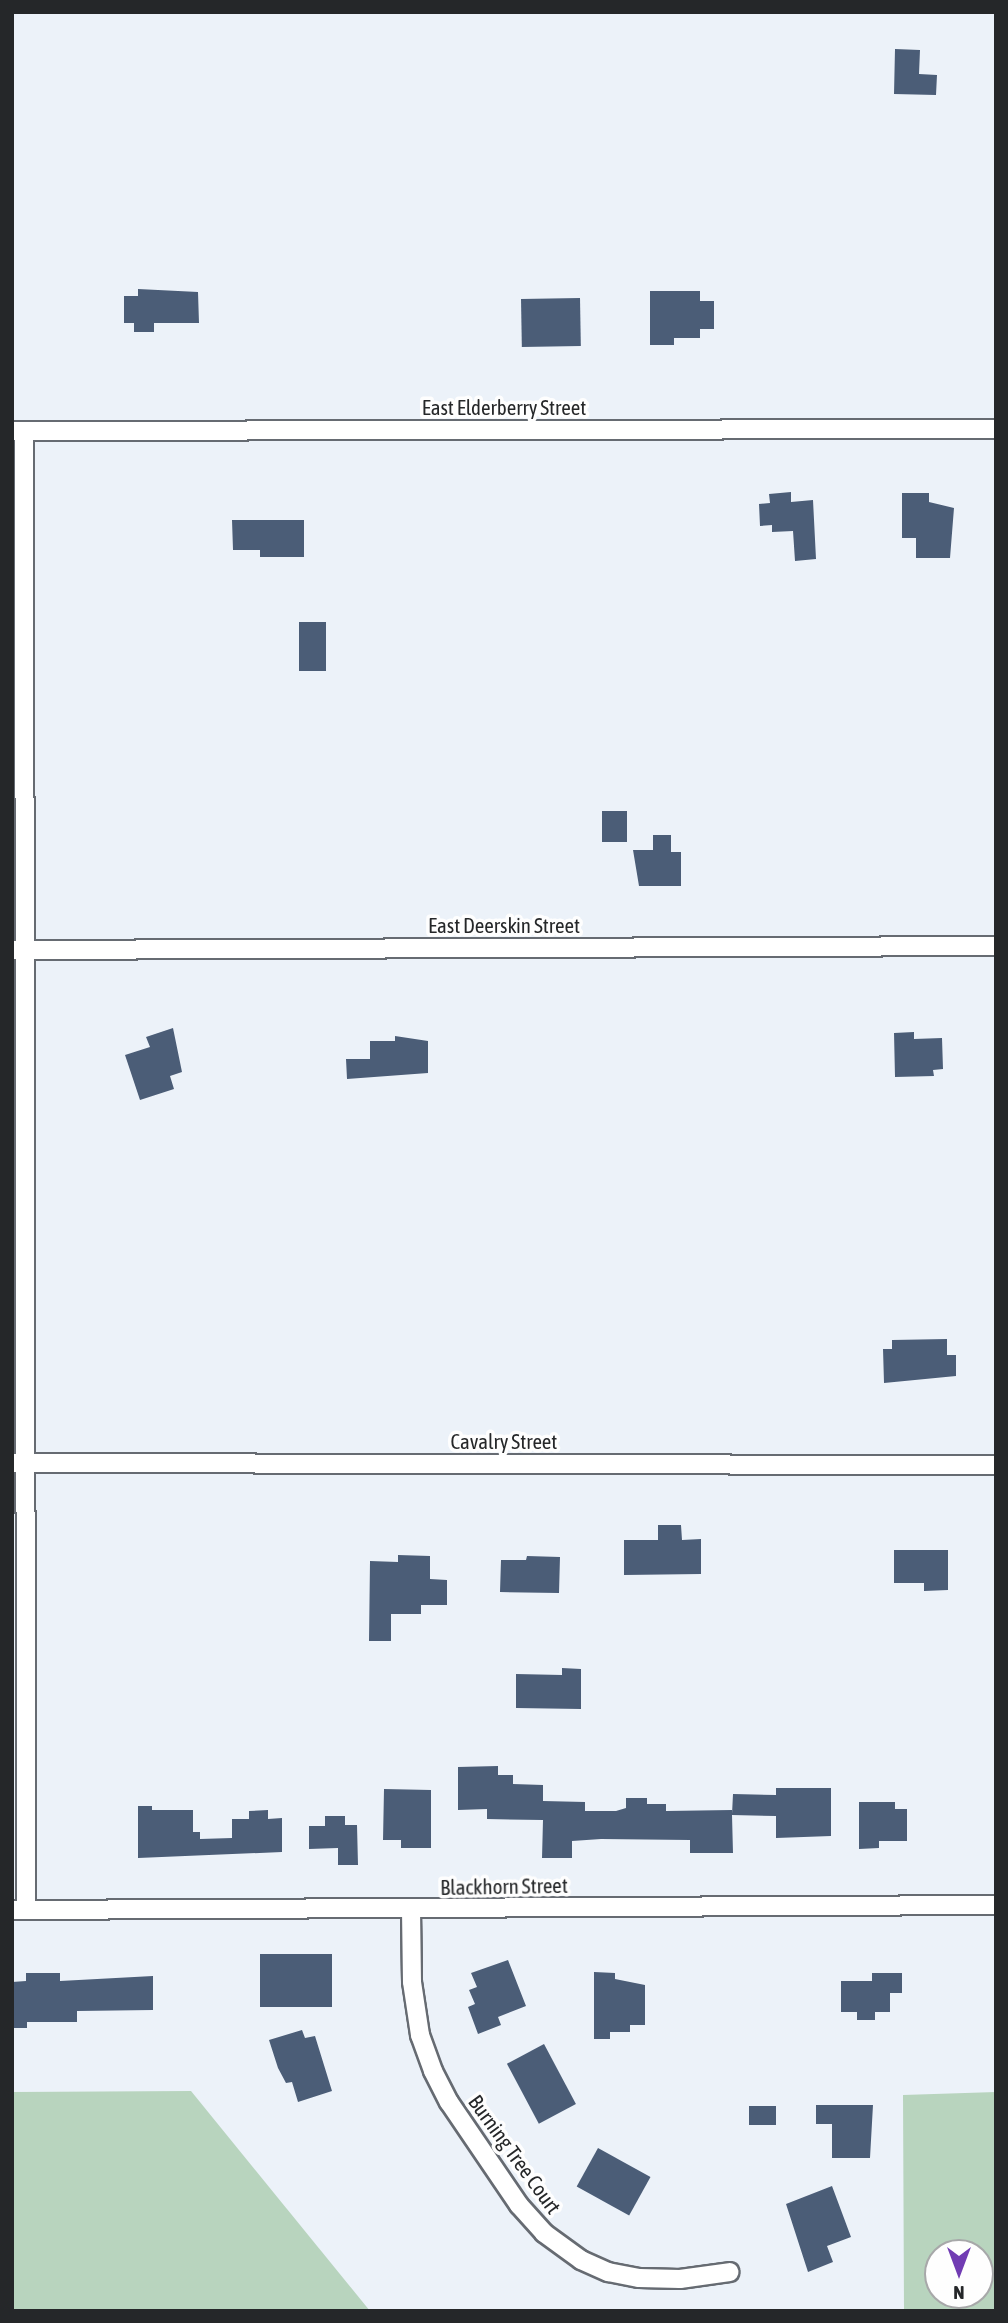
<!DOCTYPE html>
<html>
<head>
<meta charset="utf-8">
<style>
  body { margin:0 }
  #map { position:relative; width:1008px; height:2323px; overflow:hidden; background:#ecf2f9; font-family:"Asap Condensed",sans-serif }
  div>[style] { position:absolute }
  .green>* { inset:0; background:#b8d4be }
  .building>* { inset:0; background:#4b5d77; transform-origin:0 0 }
  .roads { filter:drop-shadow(2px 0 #666b72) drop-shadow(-2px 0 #666b72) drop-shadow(0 2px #666b72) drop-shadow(0 -2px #666b72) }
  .street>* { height:18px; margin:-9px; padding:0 9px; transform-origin:9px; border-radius:9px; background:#fff }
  span { translate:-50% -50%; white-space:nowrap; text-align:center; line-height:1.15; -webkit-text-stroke:7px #fefefe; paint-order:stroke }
  .street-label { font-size:21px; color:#252729 }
  .frame { position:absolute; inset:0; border:14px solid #252729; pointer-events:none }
  .north { position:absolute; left:924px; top:2239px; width:70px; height:70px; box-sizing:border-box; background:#fefefe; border:2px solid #a7a8a9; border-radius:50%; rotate:180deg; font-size:19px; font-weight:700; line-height:28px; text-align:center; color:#252729 }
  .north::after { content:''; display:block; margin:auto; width:24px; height:32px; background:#713cb3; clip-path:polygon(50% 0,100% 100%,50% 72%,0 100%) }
</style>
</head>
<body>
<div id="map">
  <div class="green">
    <i style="clip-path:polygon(191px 2091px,370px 2311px,12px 2311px,12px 2092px)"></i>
    <i style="clip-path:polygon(evenodd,996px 2092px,996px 2311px,904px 2311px,903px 2095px,996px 2092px,938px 2253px,980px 2253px,980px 2295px,938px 2295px,938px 2253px)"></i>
  </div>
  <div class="building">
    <i style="clip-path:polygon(895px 49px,920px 50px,919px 74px,937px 75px,936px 95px,894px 94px)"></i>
    <i style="clip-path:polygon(138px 289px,198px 292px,199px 323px,154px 323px,154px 332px,134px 332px,134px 323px,124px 323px,124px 296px,138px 296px)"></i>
    <i style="clip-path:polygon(650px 291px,700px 291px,700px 301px,714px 301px,714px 329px,700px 329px,700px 338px,674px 338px,674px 345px,650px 345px)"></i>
    <i style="left:580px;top:298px;width:48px;height:59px;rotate:89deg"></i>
    <i style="clip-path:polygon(791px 492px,791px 502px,813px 500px,816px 559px,795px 561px,793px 531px,772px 532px,772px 525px,760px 526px,759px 504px,770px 503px,769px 494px)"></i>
    <i style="clip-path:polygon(902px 493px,929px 493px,929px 502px,954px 508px,950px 558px,916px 558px,916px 538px,902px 538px)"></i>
    <i style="clip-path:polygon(232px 520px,304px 520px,304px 557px,260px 557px,260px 550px,233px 550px)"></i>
    <i style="left:299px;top:622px;width:27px;height:49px"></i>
    <i style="left:602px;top:811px;width:25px;height:31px"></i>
    <i style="clip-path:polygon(653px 835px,671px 835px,671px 852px,681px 852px,681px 886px,639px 886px,633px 850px,653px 850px)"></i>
    <i style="clip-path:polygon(173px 1028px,182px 1072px,170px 1076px,174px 1089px,140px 1100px,125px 1055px,150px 1047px,146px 1037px)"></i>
    <i style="clip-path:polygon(914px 1032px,914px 1039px,942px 1038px,943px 1069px,933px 1070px,934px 1076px,895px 1077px,894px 1033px)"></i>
    <i style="clip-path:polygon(395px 1036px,428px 1041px,428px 1073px,347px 1079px,346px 1059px,370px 1059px,370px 1041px,395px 1041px)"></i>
    <i style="clip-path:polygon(947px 1339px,947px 1355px,956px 1355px,956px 1376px,884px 1383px,883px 1349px,892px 1349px,892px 1340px)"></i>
    <i style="clip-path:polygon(658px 1525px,681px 1525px,682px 1540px,701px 1539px,701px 1574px,624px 1575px,624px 1540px,658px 1540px)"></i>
    <i style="clip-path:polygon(894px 1550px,948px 1550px,948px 1590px,924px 1591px,924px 1583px,894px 1583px)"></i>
    <i style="clip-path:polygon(398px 1555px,430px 1556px,430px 1579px,447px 1580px,447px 1605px,421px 1605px,421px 1614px,391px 1614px,391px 1641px,369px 1641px,370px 1561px,398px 1562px)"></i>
    <i style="clip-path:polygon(527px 1556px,560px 1557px,559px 1593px,500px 1592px,501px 1560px,526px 1560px)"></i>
    <i style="clip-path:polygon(562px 1668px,581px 1669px,581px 1709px,516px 1708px,516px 1674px,562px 1675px)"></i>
    <i style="clip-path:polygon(498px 1766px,498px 1775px,513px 1775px,513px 1784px,543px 1785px,543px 1801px,585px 1802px,585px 1811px,616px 1811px,626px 1808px,626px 1798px,647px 1798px,647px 1804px,666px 1804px,666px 1811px,732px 1810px,732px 1814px,733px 1794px,776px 1795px,776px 1788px,831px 1788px,831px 1836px,776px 1838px,776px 1816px,732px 1815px,733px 1853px,690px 1853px,690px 1840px,601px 1839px,572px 1841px,572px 1858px,542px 1858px,543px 1820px,487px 1819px,487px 1809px,458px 1810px,458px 1767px)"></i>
    <i style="clip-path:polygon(384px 1789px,431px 1790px,431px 1848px,401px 1848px,401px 1840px,383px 1840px)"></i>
    <i style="clip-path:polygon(859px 1802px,895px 1802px,895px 1809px,907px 1809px,907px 1841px,879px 1841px,879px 1848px,859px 1849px)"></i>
    <i style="clip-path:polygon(138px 1806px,152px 1806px,152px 1810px,193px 1810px,193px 1832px,200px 1832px,200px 1839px,232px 1838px,232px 1819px,249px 1819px,249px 1811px,268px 1810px,268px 1819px,282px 1818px,282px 1852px,138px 1858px)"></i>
    <i style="clip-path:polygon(325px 1816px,345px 1816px,345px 1825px,357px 1825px,358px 1865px,338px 1865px,338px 1848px,309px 1849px,309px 1826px,325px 1826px)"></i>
    <i style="left:332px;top:1954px;width:53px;height:72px;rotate:90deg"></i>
    <i style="clip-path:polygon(508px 1960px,526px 2006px,498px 2017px,501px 2025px,478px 2034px,468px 2007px,475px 2004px,469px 1990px,477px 1987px,471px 1973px)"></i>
    <i style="clip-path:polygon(594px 1972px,615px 1973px,615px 1979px,645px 1985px,645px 2025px,630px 2025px,630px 2032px,610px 2032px,610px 2039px,594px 2039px)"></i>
    <i style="clip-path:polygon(26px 1973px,60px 1973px,60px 1981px,153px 1976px,153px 2010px,77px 2011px,77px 2022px,27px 2022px,27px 2028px,12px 2028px,12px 1982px,26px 1981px)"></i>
    <i style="clip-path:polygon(872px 1973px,902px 1973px,902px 1993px,890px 1993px,890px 2012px,875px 2012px,875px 2020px,857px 2020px,857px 2012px,841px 2012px,841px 1981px,872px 1981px)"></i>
    <i style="clip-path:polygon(302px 2030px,305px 2038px,315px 2036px,332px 2091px,298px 2102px,292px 2082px,286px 2083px,278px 2068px,269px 2040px)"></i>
    <i style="left:544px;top:2044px;width:68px;height:42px;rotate:62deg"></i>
    <i style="clip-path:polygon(816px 2105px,873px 2105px,870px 2158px,832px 2158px,832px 2124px,816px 2124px)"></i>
    <i style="left:749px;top:2106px;width:27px;height:19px"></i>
    <i style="left:598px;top:2148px;width:60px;height:44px;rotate:29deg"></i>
    <i style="clip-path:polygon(832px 2186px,851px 2237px,827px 2246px,833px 2262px,808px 2272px,786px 2204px)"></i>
  </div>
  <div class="roads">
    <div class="street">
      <i style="left:12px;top:431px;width:984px;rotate:-0.12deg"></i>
      <i style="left:24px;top:431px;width:1478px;rotate:89.92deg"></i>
      <i style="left:12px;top:950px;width:984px;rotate:-0.23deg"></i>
      <i style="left:12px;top:1463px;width:984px;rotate:0.12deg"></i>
      <i style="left:12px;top:1910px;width:984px;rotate:-0.29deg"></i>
      <i style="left:411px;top:1910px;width:72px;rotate:89.2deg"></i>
      <i style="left:412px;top:1982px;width:54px;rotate:81.4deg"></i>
      <i style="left:420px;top:2035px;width:38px;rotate:70deg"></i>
      <i style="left:433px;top:2071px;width:35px;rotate:63deg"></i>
      <i style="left:449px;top:2102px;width:125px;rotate:55.8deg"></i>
      <i style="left:519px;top:2205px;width:38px;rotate:48deg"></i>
      <i style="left:544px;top:2233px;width:46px;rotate:36.1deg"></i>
      <i style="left:581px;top:2260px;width:30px;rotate:24deg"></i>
      <i style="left:608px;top:2272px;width:32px;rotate:11deg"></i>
      <i style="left:639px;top:2278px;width:41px;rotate:1.4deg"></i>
      <i style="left:680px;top:2279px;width:50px;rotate:-8deg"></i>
    </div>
  </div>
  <div class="street-label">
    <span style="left:504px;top:407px">East Elderberry Street</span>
    <span style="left:504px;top:925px">East Deerskin Street</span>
    <span style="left:504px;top:1441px">Cavalry Street</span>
    <span style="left:504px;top:1886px;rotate:-1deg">Blackhorn Street</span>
    <span style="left:515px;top:2154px;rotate:54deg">Burning Tree Court</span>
  </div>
  <div class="frame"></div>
  <div class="north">N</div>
</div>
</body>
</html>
